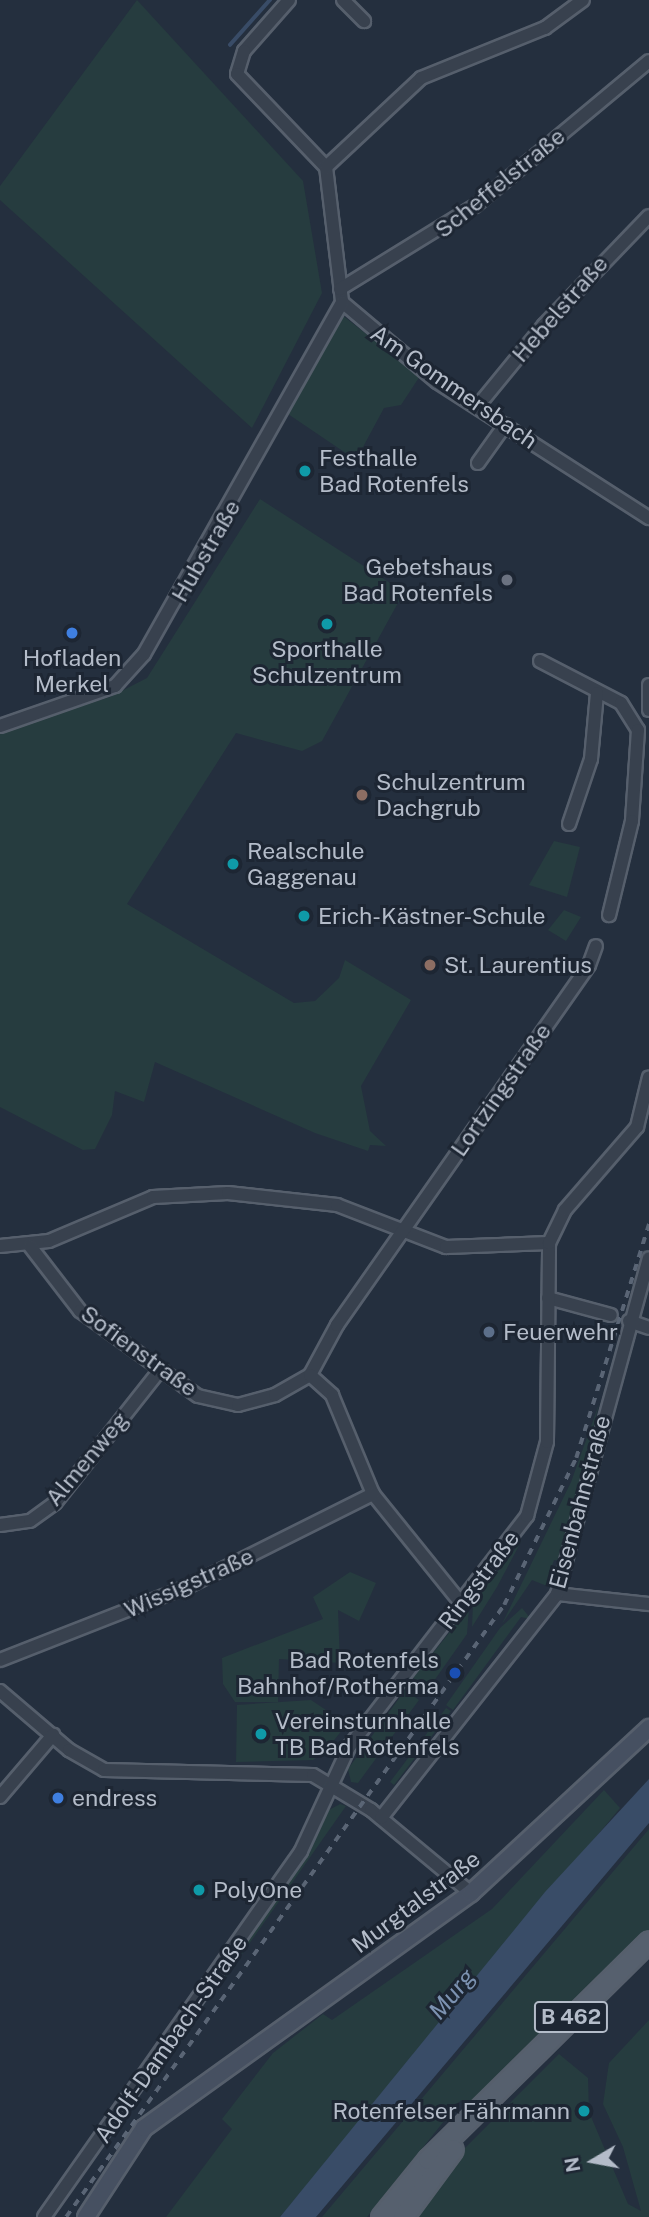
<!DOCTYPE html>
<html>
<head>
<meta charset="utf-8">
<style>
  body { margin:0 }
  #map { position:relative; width:649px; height:2217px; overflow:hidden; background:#242f3e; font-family:"Public Sans",sans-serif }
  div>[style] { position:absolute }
  .green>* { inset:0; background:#263c3f }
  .water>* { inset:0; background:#394c67 }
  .stream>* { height:3.5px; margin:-1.75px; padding:0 1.75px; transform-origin:1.75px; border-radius:1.75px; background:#394c67 }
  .roads { filter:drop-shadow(2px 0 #565f6c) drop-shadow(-2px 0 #565f6c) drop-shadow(0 2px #565f6c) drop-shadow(0 -2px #565f6c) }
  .street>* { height:12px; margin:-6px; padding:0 6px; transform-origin:6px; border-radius:6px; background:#38414e }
  .secondary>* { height:16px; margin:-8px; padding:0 8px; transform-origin:8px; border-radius:8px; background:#465061 }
  .primary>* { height:19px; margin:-9.5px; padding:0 9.5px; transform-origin:9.5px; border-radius:9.5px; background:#56606e }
  .rail>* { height:3.5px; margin-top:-1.75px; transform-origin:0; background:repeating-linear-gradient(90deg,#5a6575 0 7px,transparent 0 14px) }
  .dots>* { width:19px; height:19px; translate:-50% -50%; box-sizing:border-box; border:4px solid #1d2633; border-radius:50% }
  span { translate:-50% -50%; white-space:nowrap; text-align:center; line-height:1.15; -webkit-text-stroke:6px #1d2633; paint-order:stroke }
  .shield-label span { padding:2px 5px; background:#1d2633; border:2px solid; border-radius:5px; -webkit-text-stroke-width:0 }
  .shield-label { font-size:21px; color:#b4bcc9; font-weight:700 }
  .street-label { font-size:23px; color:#b4bcc9 }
  .poi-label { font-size:23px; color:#b4bcc9 }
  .left { translate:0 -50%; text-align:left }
  .right { translate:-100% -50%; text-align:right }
  .water-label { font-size:24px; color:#7c92b1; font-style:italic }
  .north { position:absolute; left:558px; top:2126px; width:70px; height:70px; -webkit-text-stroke:5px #1d2633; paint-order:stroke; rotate:260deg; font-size:19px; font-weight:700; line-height:28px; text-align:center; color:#b4bcc9 }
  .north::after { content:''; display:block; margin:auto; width:24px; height:32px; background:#b4bcc9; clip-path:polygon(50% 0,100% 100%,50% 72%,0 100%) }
</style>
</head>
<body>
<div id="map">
  <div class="green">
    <i style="clip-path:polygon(137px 0,303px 181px,322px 293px,252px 428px,0 200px,0 186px)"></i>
    <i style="clip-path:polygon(335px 315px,342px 315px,420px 376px,401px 405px,384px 408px,356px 460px,288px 414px)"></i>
    <i style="clip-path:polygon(260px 499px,404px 592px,322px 741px,302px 751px,236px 733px,127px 904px,294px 1003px,315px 1001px,339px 978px,345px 960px,411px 1000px,361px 1086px,370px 1131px,386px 1146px,370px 1145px,368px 1151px,315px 1133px,155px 1062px,144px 1102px,115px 1091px,112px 1115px,95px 1149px,83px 1150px,0 1107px,0 730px,110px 697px,147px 678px)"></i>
    <i style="clip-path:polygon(554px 841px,580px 847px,567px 897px,529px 885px)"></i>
    <i style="clip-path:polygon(564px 910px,581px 917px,566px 941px,548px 930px)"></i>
    <i style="clip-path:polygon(599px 1404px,561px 1561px,554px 1560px,548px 1578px,555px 1581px,552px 1588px,532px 1580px,502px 1624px,571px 1482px)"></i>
    <i style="clip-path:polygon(522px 1540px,497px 1587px,472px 1627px,473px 1603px)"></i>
    <i style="clip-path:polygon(350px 1572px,376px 1583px,359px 1621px,338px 1610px,340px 1663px,279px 1659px,278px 1702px,235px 1702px,223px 1684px,222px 1658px,323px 1619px,313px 1597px)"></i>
    <i style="clip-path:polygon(469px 1608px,467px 1634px,429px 1688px,413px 1678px)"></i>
    <i style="clip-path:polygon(522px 1608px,531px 1619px,521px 1617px,453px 1710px,446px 1705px,500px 1628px)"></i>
    <i style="clip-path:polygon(405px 1690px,419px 1700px,358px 1783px,351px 1782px,348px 1769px)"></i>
    <i style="clip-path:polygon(311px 1700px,347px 1724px,323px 1754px,313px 1760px,236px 1762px,237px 1705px)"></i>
    <i style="clip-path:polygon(446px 1708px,451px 1711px,394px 1785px,390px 1782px)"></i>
    <i style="clip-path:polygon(604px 1790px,620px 1808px,280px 2217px,166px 2217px,232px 2129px,222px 2119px,273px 2053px,323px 2014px,332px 2020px,492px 1909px)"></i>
    <i style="clip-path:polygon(340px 1804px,346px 1806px,216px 1991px,329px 1810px)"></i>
    <i style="clip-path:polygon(649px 1829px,649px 1932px,471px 2112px,461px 2100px,367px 2217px,322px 2217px)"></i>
    <i style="clip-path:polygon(649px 2020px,649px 2217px,409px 2217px,455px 2158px,559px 2054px,588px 2078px,589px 2112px,628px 2204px,641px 2211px,623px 2147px,603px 2104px,609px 2063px)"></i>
  </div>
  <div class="water">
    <i style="clip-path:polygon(649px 1779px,649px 1823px,316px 2217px,280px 2217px,545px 1892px)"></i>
  </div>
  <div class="stream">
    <i style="left:230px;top:45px;width:60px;rotate:-48.4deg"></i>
  </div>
  <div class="roads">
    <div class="street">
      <i style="left:289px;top:0;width:68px;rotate:131.4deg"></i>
      <i style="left:244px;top:51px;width:24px;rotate:107deg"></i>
      <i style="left:237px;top:74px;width:129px;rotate:46.3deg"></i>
      <i style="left:343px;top:0;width:30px;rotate:45deg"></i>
      <i style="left:326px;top:167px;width:136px;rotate:83.2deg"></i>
      <i style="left:342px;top:302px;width:124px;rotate:40.1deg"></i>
      <i style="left:437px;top:382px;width:252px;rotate:32.7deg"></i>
      <i style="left:326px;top:167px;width:130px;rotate:-43.1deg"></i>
      <i style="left:421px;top:78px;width:134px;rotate:-22deg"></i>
      <i style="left:545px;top:28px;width:47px;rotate:-36.4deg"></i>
      <i style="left:340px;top:289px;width:158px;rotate:-31.6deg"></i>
      <i style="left:475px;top:206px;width:226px;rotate:-39.8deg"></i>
      <i style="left:477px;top:407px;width:106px;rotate:-50.7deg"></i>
      <i style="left:544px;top:325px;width:151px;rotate:-46.1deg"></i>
      <i style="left:478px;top:463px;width:47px;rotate:-54.6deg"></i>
      <i style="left:540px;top:661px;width:91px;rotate:27.4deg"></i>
      <i style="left:621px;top:703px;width:32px;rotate:58deg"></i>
      <i style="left:638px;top:730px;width:91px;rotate:93.8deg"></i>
      <i style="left:632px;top:821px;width:97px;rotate:103.7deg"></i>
      <i style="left:649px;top:685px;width:25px;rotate:90deg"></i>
      <i style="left:0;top:726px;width:122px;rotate:-19.2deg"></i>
      <i style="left:115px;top:686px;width:43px;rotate:-47.8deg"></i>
      <i style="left:144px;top:654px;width:404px;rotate:-60.6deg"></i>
      <i style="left:569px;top:824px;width:69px;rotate:-71.3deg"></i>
      <i style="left:591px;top:759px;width:66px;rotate:-84.8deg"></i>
      <i style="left:637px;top:1127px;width:51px;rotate:-76.5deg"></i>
      <i style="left:0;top:1246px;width:49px;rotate:-5.8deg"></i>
      <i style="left:49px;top:1241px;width:113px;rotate:-22.9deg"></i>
      <i style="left:153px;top:1197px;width:75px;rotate:-3.1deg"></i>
      <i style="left:228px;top:1193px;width:110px;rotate:6.3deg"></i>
      <i style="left:337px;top:1205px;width:117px;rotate:21.1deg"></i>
      <i style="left:446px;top:1247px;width:103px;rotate:-2.2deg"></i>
      <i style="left:30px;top:1246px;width:82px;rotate:52.4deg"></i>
      <i style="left:80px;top:1311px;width:145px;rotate:35.8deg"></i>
      <i style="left:198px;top:1396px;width:41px;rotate:12.7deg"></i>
      <i style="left:238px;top:1405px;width:38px;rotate:-15deg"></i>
      <i style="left:275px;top:1395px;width:40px;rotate:-29.7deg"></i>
      <i style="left:310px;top:1375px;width:57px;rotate:-61.6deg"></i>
      <i style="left:337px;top:1325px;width:439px;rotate:-55deg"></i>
      <i style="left:589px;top:965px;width:20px;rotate:-70deg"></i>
      <i style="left:548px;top:1298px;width:65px;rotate:15.1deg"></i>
      <i style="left:629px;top:1321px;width:21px;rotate:19deg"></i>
      <i style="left:310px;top:1375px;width:30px;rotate:42deg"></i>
      <i style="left:332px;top:1395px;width:107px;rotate:67.5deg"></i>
      <i style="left:373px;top:1494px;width:140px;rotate:51.1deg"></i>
      <i style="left:0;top:1525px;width:30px;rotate:-8deg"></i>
      <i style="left:30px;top:1521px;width:31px;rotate:-36deg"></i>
      <i style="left:55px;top:1503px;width:169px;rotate:-51.7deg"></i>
      <i style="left:557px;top:1594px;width:93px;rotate:6.2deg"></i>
      <i style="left:0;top:1660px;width:203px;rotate:-21.4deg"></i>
      <i style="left:189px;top:1586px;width:206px;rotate:-26.6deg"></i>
      <i style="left:0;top:1691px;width:91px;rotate:40.5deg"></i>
      <i style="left:69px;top:1750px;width:40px;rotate:29.7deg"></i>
      <i style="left:104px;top:1770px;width:209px;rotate:1.4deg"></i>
      <i style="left:313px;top:1775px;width:68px;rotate:31.1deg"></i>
      <i style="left:371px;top:1810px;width:130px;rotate:39.7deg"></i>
      <i style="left:0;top:1797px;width:82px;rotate:-49.5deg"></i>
      <i style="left:381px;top:1818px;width:285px;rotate:-51.8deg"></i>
      <i style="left:557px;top:1594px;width:348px;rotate:-74.7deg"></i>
      <i style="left:44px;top:2217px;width:447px;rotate:-54.9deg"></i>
      <i style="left:301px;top:1851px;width:115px;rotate:-65.2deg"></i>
      <i style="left:349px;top:1747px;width:292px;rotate:-52.4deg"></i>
      <i style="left:527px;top:1516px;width:77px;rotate:-74.9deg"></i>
      <i style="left:547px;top:1442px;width:199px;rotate:-89.4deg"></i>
      <i style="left:549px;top:1243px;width:37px;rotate:-64deg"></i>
      <i style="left:565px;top:1210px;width:110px;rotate:-49.1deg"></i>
    </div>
    <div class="secondary">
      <i style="left:86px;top:2217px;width:106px;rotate:-56.9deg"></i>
      <i style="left:144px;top:2128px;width:403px;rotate:-35.7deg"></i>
      <i style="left:471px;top:1893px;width:243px;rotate:-42.8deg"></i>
    </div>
    <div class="primary">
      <i style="left:381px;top:2217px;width:75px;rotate:-51deg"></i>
      <i style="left:428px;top:2159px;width:310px;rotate:-44.6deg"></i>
      <i style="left:403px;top:2217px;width:84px;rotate:-53.7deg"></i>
    </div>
  </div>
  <div class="rail">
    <i style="left:66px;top:2217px;width:753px;rotate:-54.41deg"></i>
    <i style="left:504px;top:1605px;width:164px;rotate:-63.9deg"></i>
    <i style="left:576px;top:1458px;width:245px;rotate:-72.7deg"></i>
  </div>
  <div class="dots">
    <i style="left:305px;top:471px;background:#0f9aa8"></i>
    <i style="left:507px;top:580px;background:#6b7280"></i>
    <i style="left:327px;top:624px;background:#0f9aa8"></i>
    <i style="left:72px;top:633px;background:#3f7fe0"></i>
    <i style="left:362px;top:795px;background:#8d6e63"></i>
    <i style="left:233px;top:864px;background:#0f9aa8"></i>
    <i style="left:304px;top:916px;background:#0f9aa8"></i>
    <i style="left:430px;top:965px;background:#8d6e63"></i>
    <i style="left:489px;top:1332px;background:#5c6f8a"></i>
    <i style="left:455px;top:1673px;background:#1a4fb4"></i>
    <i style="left:261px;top:1734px;background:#0f9aa8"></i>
    <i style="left:58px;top:1798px;background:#3f7fe0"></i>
    <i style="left:199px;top:1890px;background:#0f9aa8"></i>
    <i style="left:584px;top:2111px;background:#0f9aa8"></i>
  </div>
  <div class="shield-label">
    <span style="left:571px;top:2017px">B 462</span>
  </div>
  <div class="street-label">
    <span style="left:500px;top:183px;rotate:-39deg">Scheffelstraße</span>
    <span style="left:560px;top:309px;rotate:-49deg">Hebelstraße</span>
    <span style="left:454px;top:387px;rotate:35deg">Am Gommersbach</span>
    <span style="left:206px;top:551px;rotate:-60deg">Hubstraße</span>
    <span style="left:501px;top:1090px;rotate:-55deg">Lortzingstraße</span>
    <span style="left:139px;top:1351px;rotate:36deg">Sofienstraße</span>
    <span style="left:87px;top:1459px;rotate:-50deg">Almenweg</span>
    <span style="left:580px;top:1502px;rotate:-75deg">Eisenbahnstraße</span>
    <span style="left:479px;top:1580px;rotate:-53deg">Ringstraße</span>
    <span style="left:189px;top:1583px;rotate:-24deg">Wissigstraße</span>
    <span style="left:416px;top:1902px;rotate:-37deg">Murgtalstraße</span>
    <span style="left:171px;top:2039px;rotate:-55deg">Adolf-Dambach-Straße</span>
  </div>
  <div class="poi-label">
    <span class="left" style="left:319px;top:471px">Festhalle<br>Bad Rotenfels</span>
    <span class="right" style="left:493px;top:580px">Gebetshaus<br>Bad Rotenfels</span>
    <span style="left:327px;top:662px">Sporthalle<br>Schulzentrum</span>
    <span style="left:72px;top:671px">Hofladen<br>Merkel</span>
    <span class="left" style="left:376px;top:795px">Schulzentrum<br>Dachgrub</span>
    <span class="left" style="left:247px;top:864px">Realschule<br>Gaggenau</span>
    <span class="left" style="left:318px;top:916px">Erich-Kästner-Schule</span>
    <span class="left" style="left:444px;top:965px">St. Laurentius</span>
    <span class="left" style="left:503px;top:1332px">Feuerwehr</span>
    <span class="right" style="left:439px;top:1673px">Bad Rotenfels<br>Bahnhof/Rotherma</span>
    <span class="left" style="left:275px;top:1734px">Vereinsturnhalle<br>TB Bad Rotenfels</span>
    <span class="left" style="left:72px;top:1798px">endress</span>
    <span class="left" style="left:213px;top:1890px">PolyOne</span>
    <span class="right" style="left:570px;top:2111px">Rotenfelser Fährmann</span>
  </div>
  <div class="water-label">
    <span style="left:452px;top:1994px;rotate:-50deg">Murg</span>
  </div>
  <div class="north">N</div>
</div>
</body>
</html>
